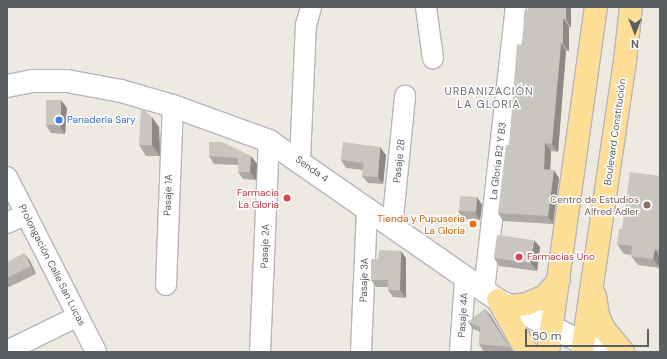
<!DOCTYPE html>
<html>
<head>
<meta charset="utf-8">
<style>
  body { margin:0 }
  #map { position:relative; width:667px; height:359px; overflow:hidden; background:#eeeae2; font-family:"DM Sans",sans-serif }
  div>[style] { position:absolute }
  .roads { filter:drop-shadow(1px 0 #b3b6ba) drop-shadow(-1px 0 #b3b6ba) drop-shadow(0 1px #b3b6ba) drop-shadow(0 -1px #b3b6ba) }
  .minor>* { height:20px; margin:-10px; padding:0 10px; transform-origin:10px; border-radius:10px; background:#fff }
  .tertiary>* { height:22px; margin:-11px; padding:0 11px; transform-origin:11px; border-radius:11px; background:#fff }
  .trunk>* { height:22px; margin:-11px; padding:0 11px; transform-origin:11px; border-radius:11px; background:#ffdf97 }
  .wall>* { inset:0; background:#ada9a4 }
  .shaded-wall>* { inset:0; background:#8d8a86 }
  .building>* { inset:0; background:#c9c5bf; transform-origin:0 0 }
  .dots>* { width:11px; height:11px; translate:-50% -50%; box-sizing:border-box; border:2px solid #fff; border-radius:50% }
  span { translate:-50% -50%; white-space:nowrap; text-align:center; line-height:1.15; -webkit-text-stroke:3px #fff; paint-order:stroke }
  .shop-label { font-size:10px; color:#366cbe }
  .left { translate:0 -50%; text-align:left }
  .street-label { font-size:10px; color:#5a5f64 }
  .health-label { font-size:10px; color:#be3a42 }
  .right { translate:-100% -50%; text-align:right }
  .education-label { font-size:10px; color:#785e54 }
  .food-label { font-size:10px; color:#c56008 }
  .neighbourhood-label { font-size:11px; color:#6b7176; letter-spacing:1px }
  .frame { position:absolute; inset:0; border:8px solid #5a5f64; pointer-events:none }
  .north { position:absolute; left:615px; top:12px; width:40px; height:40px; -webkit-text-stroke:3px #fff; paint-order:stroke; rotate:180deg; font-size:11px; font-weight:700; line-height:16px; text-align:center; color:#5a5f64 }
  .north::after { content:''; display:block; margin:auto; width:14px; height:18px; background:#5a5f64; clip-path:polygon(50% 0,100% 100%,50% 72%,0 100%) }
  .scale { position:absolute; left:525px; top:329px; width:124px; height:18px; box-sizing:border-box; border:2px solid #5a5f64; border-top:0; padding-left:5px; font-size:12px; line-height:14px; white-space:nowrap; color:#5a5f64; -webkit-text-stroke:3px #fff; paint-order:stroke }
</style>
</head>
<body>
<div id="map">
  <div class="roads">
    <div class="minor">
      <i style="left:426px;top:7px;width:52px;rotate:82.3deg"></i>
      <i style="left:300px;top:160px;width:135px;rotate:-87.5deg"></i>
      <i style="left:306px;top:25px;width:19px;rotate:-74deg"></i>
      <i style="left:7px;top:177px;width:196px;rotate:63deg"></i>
      <i style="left:7px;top:223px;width:21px;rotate:-25deg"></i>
      <i style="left:392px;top:227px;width:132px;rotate:-84.3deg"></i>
      <i style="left:166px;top:285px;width:179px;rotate:-87.8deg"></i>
      <i style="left:484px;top:291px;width:286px;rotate:-83.6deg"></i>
      <i style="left:583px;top:343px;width:27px;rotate:20deg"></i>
      <i style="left:7px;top:351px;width:79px;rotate:-26.2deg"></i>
      <i style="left:260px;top:352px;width:211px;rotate:-87.6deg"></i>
      <i style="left:361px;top:352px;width:144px;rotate:-87.6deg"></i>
      <i style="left:460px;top:352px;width:74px;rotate:-86.1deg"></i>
    </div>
    <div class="tertiary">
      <i style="left:7px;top:86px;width:26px;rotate:-11deg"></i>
      <i style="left:33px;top:81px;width:34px"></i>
      <i style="left:67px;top:81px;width:55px;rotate:10.5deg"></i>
      <i style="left:121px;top:91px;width:54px;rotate:16.1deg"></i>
      <i style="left:173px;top:106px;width:102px;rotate:20deg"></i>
      <i style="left:269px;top:141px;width:279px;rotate:34.8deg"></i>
      <i style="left:498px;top:300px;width:95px;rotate:26.8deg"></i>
    </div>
    <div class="trunk">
      <i style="left:595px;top:296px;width:20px;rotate:81deg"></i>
      <i style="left:598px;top:316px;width:14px;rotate:65deg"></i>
      <i style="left:604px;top:329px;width:30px;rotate:50deg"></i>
      <i style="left:498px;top:300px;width:60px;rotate:60.9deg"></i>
      <i style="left:509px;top:306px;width:18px;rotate:-6deg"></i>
      <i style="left:527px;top:304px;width:20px;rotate:-24deg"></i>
      <i style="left:545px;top:296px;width:21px;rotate:-49deg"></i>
      <i style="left:548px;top:352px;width:348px;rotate:-82.1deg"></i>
      <i style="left:582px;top:352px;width:294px;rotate:-81.6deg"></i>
      <i style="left:625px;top:61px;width:54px;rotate:-83.7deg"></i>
    </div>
  </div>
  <div class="wall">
    <i style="clip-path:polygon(529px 7px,575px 7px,575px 8px,571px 8px,571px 27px,569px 27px,569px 51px,566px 51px,558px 152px,551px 151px,550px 169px,559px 178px,553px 224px,503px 221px,498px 213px,509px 145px,523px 45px)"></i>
    <i style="clip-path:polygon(67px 108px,65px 134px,51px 133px,46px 125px)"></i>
    <i style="clip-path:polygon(159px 127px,160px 156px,146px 156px,139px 145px)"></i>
    <i style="clip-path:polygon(386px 155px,383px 184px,368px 183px,362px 176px,363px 170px,346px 168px,341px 160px)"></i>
    <i style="clip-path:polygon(209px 156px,251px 156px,257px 164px,256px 180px,243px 179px,238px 172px,238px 165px,214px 164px)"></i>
    <i style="clip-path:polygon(660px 176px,660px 268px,638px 265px,631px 256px,631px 255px,624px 254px,617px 244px,622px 229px)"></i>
    <i style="clip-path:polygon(477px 197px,482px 205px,480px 220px,463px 219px,458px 211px)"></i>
    <i style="clip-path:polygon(540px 247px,537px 271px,499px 266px,494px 258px)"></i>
    <i style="clip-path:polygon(406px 258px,406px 298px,393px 297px,388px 290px,388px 287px,376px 287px,371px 280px)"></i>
    <i style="clip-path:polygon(30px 261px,36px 274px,7px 288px,7px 262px)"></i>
    <i style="clip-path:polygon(485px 309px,491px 316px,513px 352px,484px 352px,479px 344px,480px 332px,473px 329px,468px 322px)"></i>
  </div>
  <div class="shaded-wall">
    <i style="clip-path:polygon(566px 7px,570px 7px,571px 8px,571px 27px,566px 19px)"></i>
    <i style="clip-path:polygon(563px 19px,569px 27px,569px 51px,563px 43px)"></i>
    <i style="clip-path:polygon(561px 43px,566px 51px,558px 152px,552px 144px)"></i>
    <i style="clip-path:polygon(61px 100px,67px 108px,65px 134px,60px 126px)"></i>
    <i style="clip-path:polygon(152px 117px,159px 127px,160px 156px,152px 145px)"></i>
    <i style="clip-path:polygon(545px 143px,551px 151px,550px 177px,544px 169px)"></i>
    <i style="clip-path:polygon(380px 147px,386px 155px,383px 184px,378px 177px)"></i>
    <i style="clip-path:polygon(251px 156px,257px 164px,256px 180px,250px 172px)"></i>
    <i style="clip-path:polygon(554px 170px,559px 178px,553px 224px,548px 216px)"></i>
    <i style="clip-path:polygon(477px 197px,482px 205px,480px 220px,475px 212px)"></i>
    <i style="clip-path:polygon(534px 240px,540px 247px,537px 271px,531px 263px)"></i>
    <i style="clip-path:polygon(655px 249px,660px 257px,660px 268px,653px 259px)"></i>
    <i style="clip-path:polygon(401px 251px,406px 258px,406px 298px,400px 290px)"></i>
    <i style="clip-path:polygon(24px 253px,30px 261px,36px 274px,31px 266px)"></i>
    <i style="clip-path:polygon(485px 309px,491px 316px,512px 352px,509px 347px)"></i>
  </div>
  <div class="building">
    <i style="clip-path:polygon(529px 7px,566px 7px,566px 19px,563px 19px,563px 43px,561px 43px,552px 144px,545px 143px,544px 169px,554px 170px,548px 216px,498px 213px,506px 145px,509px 145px,517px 44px,523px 45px,524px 10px,529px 10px)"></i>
    <i style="left:46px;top:100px;width:15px;height:25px"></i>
    <i style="clip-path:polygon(141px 108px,152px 117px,152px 145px,139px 145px)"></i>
    <i style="clip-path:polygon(209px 142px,222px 142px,251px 156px,250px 172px,238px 172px,238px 158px,209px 156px)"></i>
    <i style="clip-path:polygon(343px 142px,380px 147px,378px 177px,362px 176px,364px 163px,341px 160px)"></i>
    <i style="clip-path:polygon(630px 172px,660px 176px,660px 250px,655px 249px,653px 259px,631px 256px,632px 246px,617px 244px,619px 229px,622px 229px)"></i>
    <i style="left:460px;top:196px;width:17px;height:15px;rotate:3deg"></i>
    <i style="left:497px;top:235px;width:37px;height:23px;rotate:8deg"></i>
    <i style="clip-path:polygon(379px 250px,401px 251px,400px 290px,388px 290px,388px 280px,371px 280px,371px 259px,378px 259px)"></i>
    <i style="clip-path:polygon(24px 253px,31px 266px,7px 278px,7px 262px)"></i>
    <i style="clip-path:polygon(485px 309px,509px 347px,479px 344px,480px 327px,468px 322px)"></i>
  </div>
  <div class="dots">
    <i style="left:59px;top:120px;background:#3f7fe0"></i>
    <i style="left:287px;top:198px;background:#e0444e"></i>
    <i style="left:647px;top:205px;background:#8d6e63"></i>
    <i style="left:473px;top:224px;background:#e8710a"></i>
    <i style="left:519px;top:257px;background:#e0444e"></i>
  </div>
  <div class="shop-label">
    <span class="left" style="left:67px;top:120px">Panadería Sary</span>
  </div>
  <div class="street-label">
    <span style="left:615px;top:132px;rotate:-82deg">Boulevard Constitución</span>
    <span style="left:399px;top:161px;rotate:-84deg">Pasaje 2B</span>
    <span style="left:498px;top:161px;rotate:-83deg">La Gloria B2 Y B3</span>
    <span style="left:312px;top:169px;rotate:35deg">Senda 4</span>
    <span style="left:168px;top:195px;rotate:-88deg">Pasaje 1A</span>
    <span style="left:265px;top:246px;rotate:-88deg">Pasaje 2A</span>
    <span style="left:52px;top:265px;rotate:63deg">Prolongación Calle San Lucas</span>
    <span style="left:364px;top:280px;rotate:-88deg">Pasaje 3A</span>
    <span style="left:463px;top:315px;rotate:-86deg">Pasaje 4A</span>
  </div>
  <div class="health-label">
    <span class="right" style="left:279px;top:198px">Farmacia<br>La Gloria</span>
    <span class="left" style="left:527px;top:257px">Farmacias Uno</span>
  </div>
  <div class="education-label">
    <span class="right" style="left:639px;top:205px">Centro de Estudios<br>Alfred Adler</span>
  </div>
  <div class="food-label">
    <span class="right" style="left:465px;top:224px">Tienda y Pupuseria<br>La Gloria</span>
  </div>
  <div class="neighbourhood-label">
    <span style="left:489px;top:98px">URBANIZACIÓN<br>LA GLORIA</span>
  </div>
  <div class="frame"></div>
  <div class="north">N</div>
  <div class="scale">50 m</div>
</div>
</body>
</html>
